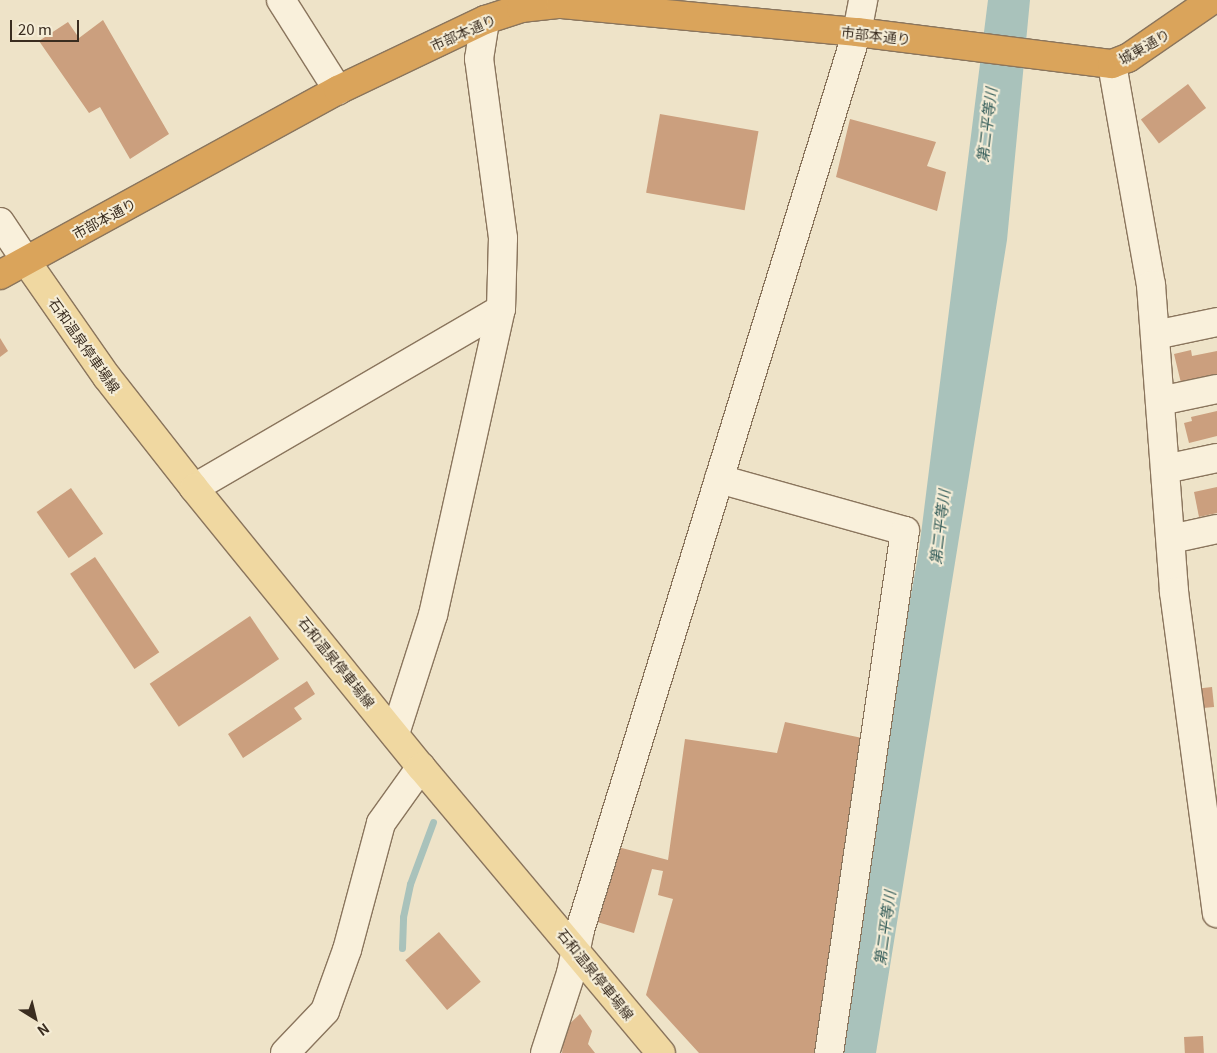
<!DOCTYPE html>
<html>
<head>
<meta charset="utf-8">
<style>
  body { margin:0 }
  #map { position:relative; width:1217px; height:1053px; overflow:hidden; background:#eee3c8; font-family:Georgia,"Noto Sans JP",serif }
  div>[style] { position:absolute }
  .water>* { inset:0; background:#a9c2bb }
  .stream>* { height:7px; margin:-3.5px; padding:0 3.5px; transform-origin:3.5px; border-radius:3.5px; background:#a9c2bb }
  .building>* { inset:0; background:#cb9f7e; transform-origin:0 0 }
  .roads { filter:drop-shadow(1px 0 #8a755d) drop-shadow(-1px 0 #8a755d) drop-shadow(0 1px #8a755d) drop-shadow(0 -1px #8a755d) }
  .minor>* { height:28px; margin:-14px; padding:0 14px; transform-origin:14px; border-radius:14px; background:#f9f0db }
  .major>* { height:28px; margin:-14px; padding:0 14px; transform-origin:14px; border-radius:14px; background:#f0d8a1 }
  .highway>* { height:28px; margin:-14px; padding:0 14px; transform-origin:14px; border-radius:14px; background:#daa45b }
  span { translate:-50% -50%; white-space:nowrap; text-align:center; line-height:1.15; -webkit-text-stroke:4px #f5edd7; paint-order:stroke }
  .street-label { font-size:14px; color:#3a2d20 }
  .water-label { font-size:15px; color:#305a57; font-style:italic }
  .north { position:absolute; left:10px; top:993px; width:50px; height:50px; -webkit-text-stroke:4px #f5edd7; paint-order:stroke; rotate:144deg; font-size:14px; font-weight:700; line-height:20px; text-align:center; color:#3a2d20 }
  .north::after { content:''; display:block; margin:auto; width:18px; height:22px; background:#3a2d20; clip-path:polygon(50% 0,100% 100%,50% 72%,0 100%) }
  .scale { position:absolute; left:10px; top:20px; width:69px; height:22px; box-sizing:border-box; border:2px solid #3a2d20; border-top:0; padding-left:6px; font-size:15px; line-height:18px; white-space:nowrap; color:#3a2d20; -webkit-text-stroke:4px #f5edd7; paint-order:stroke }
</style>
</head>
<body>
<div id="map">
  <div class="water">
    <i style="clip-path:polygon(988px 0,1030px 0,1007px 240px,876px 1053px,840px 1053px,891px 706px,919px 550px)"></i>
  </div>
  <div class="stream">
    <i style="left:402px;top:948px;width:31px;rotate:-88deg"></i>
    <i style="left:403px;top:917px;width:34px;rotate:-78deg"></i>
    <i style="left:410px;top:884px;width:66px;rotate:-69.6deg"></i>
  </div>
  <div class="building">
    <i style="clip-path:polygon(103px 20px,169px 134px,130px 159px,100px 107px,89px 113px,39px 41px,68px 22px,79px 38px)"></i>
    <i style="left:1188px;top:84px;width:30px;height:59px;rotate:53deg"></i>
    <i style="left:660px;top:114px;width:100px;height:80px;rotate:10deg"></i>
    <i style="clip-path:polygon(850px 119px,936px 142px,927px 166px,946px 172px,937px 211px,836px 177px)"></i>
    <i style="clip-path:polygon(0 338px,8px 351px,0 357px)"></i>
    <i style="clip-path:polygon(1191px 350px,1192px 356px,1217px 351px,1217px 375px,1181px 383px,1174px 354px)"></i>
    <i style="clip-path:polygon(1217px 411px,1217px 436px,1189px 443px,1184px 423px,1192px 421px,1191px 417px)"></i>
    <i style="clip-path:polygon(1217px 487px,1217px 513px,1199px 517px,1194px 492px)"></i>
    <i style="left:71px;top:488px;width:56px;height:42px;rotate:55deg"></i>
    <i style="left:95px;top:557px;width:115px;height:30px;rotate:56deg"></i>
    <i style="left:250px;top:616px;width:52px;height:121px;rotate:56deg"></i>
    <i style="clip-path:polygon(307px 681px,315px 694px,294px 708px,302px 719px,243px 758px,228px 734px)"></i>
    <i style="left:1212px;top:687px;width:20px;height:11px;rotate:84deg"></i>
    <i style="clip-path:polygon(785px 722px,867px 739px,821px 1053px,699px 1053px,646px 995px,673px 899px,658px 895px,663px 871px,652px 869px,634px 933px,594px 921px,614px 846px,668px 860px,685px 739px,777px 753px)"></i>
    <i style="left:439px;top:932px;width:65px;height:44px;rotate:50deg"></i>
    <i style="clip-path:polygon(580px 1014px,592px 1031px,588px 1044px,595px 1053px,562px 1053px,565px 1028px)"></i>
    <i style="left:1203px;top:1036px;width:17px;height:19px;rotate:87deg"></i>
  </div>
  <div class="roads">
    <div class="minor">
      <i style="left:281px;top:0;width:107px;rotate:57.7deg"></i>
      <i style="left:1112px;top:64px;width:224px;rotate:80deg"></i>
      <i style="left:1151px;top:285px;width:308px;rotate:85.7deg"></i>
      <i style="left:1174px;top:592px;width:324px;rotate:82.4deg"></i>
      <i style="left:0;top:222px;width:47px;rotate:56.3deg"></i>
      <i style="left:1155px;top:335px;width:63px;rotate:-11.8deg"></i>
      <i style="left:1160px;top:401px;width:58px;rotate:-11.9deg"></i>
      <i style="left:1165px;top:469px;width:53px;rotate:-11.9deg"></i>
      <i style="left:719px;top:479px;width:193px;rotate:15.6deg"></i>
      <i style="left:905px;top:531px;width:528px;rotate:98.28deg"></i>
      <i style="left:194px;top:488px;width:355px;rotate:-30.2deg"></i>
      <i style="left:1171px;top:539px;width:47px;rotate:-12.3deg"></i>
      <i style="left:395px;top:734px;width:125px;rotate:-72.3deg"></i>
      <i style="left:433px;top:615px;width:313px;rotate:-77.5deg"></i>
      <i style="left:501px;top:309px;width:71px;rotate:-88.4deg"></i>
      <i style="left:503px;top:238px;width:181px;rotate:-97.6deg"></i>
      <i style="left:479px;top:59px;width:39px;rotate:-81deg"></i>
      <i style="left:285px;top:1053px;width:58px;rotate:-46.4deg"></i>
      <i style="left:325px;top:1011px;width:65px;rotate:-70.2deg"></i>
      <i style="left:347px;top:950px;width:131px;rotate:-75deg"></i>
      <i style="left:381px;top:823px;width:69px;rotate:-54.5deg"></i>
      <i style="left:545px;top:1053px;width:84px;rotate:-72deg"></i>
      <i style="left:571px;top:973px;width:44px;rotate:-78.2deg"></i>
      <i style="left:580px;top:930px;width:940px;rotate:-72.86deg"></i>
      <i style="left:857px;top:32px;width:33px;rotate:-79deg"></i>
    </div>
    <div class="major">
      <i style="left:26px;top:261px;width:141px;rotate:55.1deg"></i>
      <i style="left:107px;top:377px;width:141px;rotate:51.9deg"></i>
      <i style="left:194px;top:488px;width:360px;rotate:50.9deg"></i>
      <i style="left:421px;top:767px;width:373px;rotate:50deg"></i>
    </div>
    <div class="highway">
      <i style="left:0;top:275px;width:385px;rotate:-28.7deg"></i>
      <i style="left:338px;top:90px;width:163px;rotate:-25.5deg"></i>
      <i style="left:485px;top:20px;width:38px;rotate:-18deg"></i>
      <i style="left:521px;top:8px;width:39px;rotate:-6deg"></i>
      <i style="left:560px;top:4px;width:298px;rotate:5.4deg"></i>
      <i style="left:857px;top:32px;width:257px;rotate:7.2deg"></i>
      <i style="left:1112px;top:64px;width:17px;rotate:-21deg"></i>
      <i style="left:1128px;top:58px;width:102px;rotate:-34.6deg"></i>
    </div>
  </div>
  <div class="street-label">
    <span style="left:463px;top:32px;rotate:-24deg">市部本通り</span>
    <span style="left:876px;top:35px;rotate:6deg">市部本通り</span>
    <span style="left:1144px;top:46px;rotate:-30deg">城東通り</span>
    <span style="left:104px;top:218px;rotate:-28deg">市部本通り</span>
    <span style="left:85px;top:345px;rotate:55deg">石和温泉停車場線</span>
    <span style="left:337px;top:662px;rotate:51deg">石和温泉停車場線</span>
    <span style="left:596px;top:974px;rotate:51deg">石和温泉停車場線</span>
  </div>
  <div class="water-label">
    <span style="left:986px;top:125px;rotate:-83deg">第二平等川</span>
    <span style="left:939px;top:527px;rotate:-83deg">第二平等川</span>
    <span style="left:884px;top:928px;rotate:-82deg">第二平等川</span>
  </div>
  <div class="north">N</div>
  <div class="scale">20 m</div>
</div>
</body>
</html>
